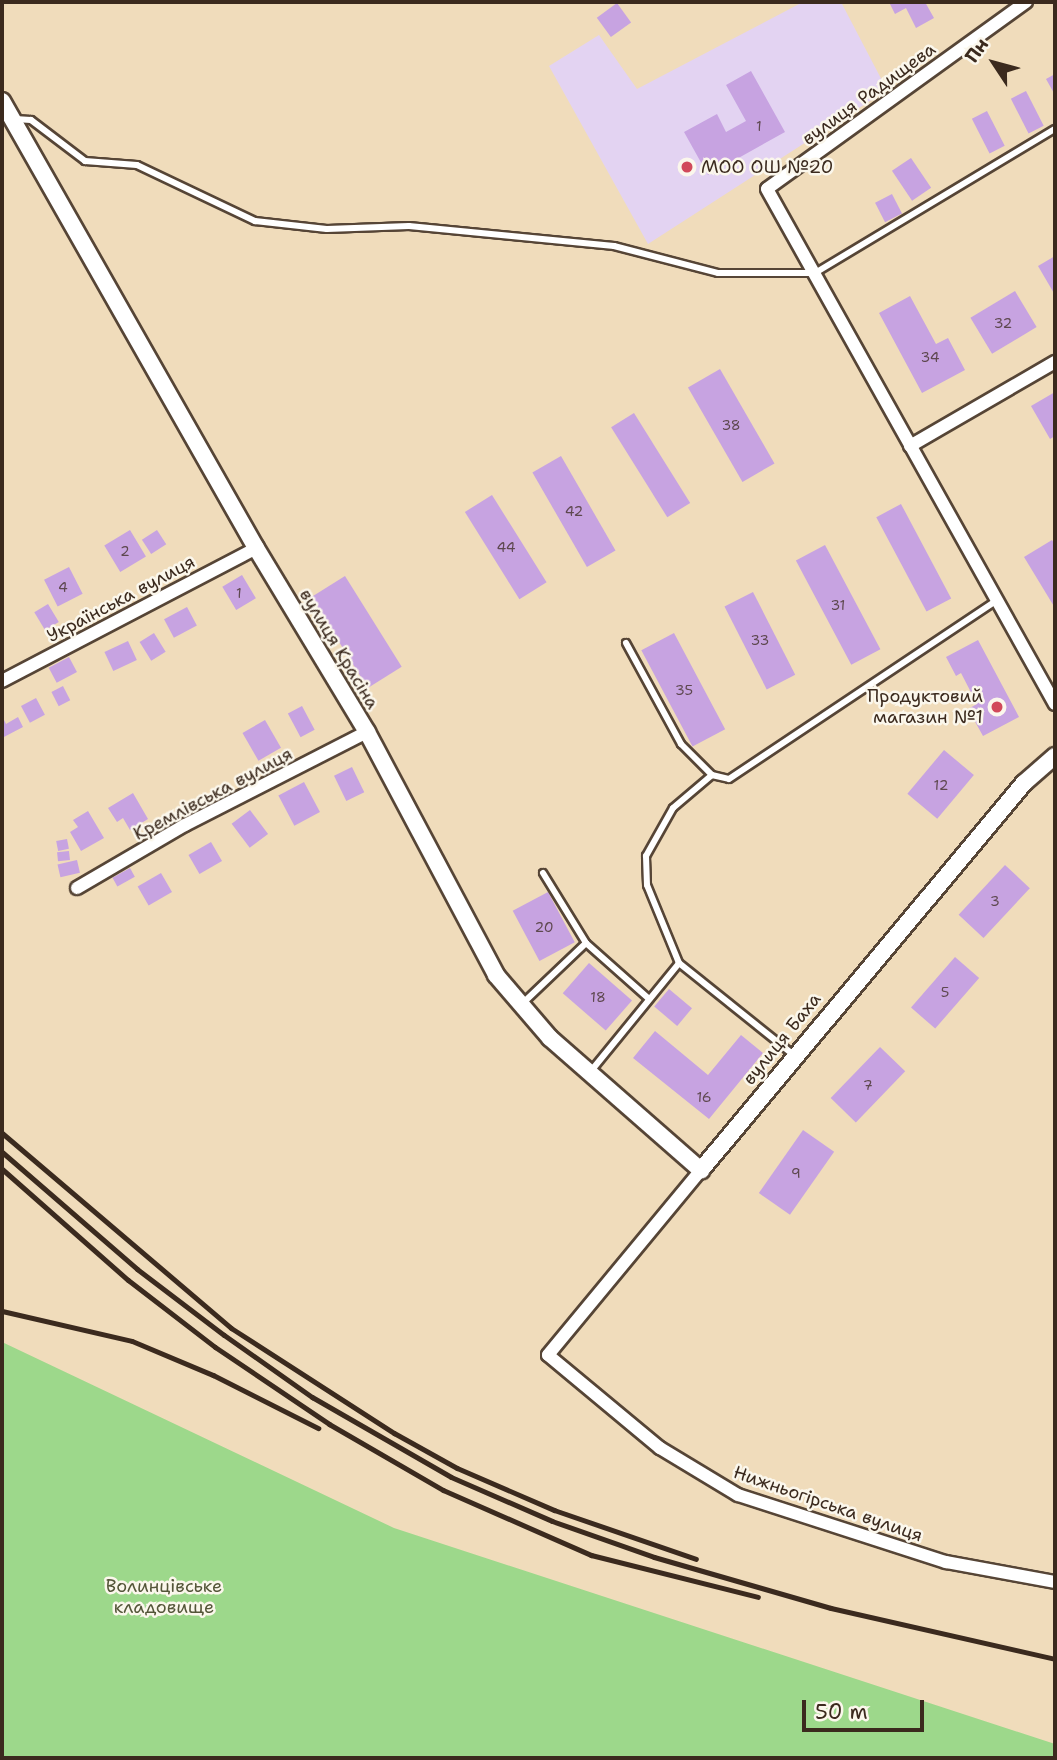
<!DOCTYPE html>
<html>
<head>
<meta charset="utf-8">
<style>
  body { margin:0 }
  #map { position:relative; width:1057px; height:1760px; overflow:hidden; background:#f0dcbb; font-family:"Shantell Sans",sans-serif }
  div>[style] { position:absolute }
  .built>* { inset:0; background:#e3d3f2 }
  .green>* { inset:0; background:#9dd88b }
  .building>* { inset:0; background:#c7a3e1; transform-origin:0 0 }
  .roads { filter:drop-shadow(2px 0 #564536) drop-shadow(-2px 0 #564536) drop-shadow(0 2px #564536) drop-shadow(0 -2px #564536) }
  .service>* { height:6px; margin:-3px; padding:0 3px; transform-origin:3px; border-radius:3px; background:#fff }
  .minor>* { height:12px; margin:-6px; padding:0 6px; transform-origin:6px; border-radius:6px; background:#fff }
  .tertiary>* { height:16px; margin:-8px; padding:0 8px; transform-origin:8px; border-radius:8px; background:#fff }
  .rail>* { height:5px; margin:-2.5px; padding:0 2.5px; transform-origin:2.5px; border-radius:2.5px; background:#3b2a1e }
  .dots>* { width:19px; height:19px; translate:-50% -50%; box-sizing:border-box; border:4px solid #fbf7ec; border-radius:50% }
  span { translate:-50% -50%; white-space:nowrap; text-align:center; line-height:1.15; -webkit-text-stroke:5px #fbf7ec; paint-order:stroke }
  .number-label { font-size:14px; color:#5e484f }
  .number-label span { -webkit-text-stroke-width:0 }
  .street-label { font-size:18px; color:#3b2a1e }
  .poi-label { font-size:18px; color:#3b2a1e }
  .left { translate:0 -50%; text-align:left }
  .right { translate:-100% -50%; text-align:right }
  .park-label { font-size:18px; color:#545639 }
  .frame { position:absolute; inset:0; border:4px solid #3b2a1e; pointer-events:none }
  .north { position:absolute; left:959px; top:28px; width:70px; height:70px; -webkit-text-stroke:5px #fbf7ec; paint-order:stroke; rotate:306deg; font-size:19px; font-weight:700; line-height:28px; text-align:center; color:#3b2a1e }
  .north::after { content:''; display:block; margin:auto; width:24px; height:32px; background:#3b2a1e; clip-path:polygon(50% 0,100% 100%,50% 72%,0 100%) }
  .scale { position:absolute; left:802px; top:1700px; width:122px; height:32px; box-sizing:border-box; border:4px solid #3b2a1e; border-top:0; padding-left:9px; font-size:21px; line-height:24px; white-space:nowrap; color:#3b2a1e; -webkit-text-stroke:5px #fbf7ec; paint-order:stroke }
</style>
</head>
<body>
<div id="map">
  <div class="built">
    <i style="clip-path:polygon(803px 2px,841px 2px,887px 90px,648px 244px,549px 66px,599px 35px,637px 89px)"></i>
  </div>
  <div class="green">
    <i style="clip-path:polygon(2px 1342px,394px 1528px,1055px 1744px,1055px 1758px,2px 1758px)"></i>
  </div>
  <div class="building">
    <i style="clip-path:polygon(889px 2px,925px 2px,934px 18px,916px 28px,906px 8px,895px 14px)"></i>
    <i style="left:617px;top:3px;width:24px;height:25px;rotate:54deg"></i>
    <i style="clip-path:polygon(751px 71px,785px 132px,708px 175px,684px 132px,717px 114px,726px 132px,746px 121px,726px 85px)"></i>
    <i style="clip-path:polygon(1055px 74px,1055px 95px,1046px 79px)"></i>
    <i style="left:1026px;top:91px;width:39px;height:17px;rotate:63deg"></i>
    <i style="left:987px;top:111px;width:39px;height:17px;rotate:63deg"></i>
    <i style="left:911px;top:158px;width:36px;height:23px;rotate:56deg"></i>
    <i style="left:892px;top:194px;width:22px;height:19px;rotate:63deg"></i>
    <i style="clip-path:polygon(1055px 256px,1055px 295px,1038px 266px)"></i>
    <i style="left:1015px;top:291px;width:42px;height:52px;rotate:59deg"></i>
    <i style="clip-path:polygon(910px 296px,936px 344px,948px 338px,965px 370px,922px 393px,879px 313px)"></i>
    <i style="left:720px;top:369px;width:109px;height:37px;rotate:60deg"></i>
    <i style="clip-path:polygon(1055px 392px,1055px 436px,1050px 439px,1031px 406px)"></i>
    <i style="left:634px;top:413px;width:106px;height:27px;rotate:58deg"></i>
    <i style="left:561px;top:456px;width:109px;height:33px;rotate:60deg"></i>
    <i style="left:492px;top:495px;width:103px;height:32px;rotate:58deg"></i>
    <i style="left:901px;top:504px;width:107px;height:28px;rotate:62deg"></i>
    <i style="left:130px;top:530px;width:31px;height:30px;rotate:59deg"></i>
    <i style="left:157px;top:530px;width:17px;height:18px;rotate:57deg"></i>
    <i style="clip-path:polygon(1052px 540px,1055px 545px,1055px 608px,1024px 557px)"></i>
    <i style="left:825px;top:545px;width:118px;height:33px;rotate:62deg"></i>
    <i style="left:69px;top:567px;width:30px;height:28px;rotate:63deg"></i>
    <i style="left:242px;top:575px;width:27px;height:23px;rotate:59deg"></i>
    <i style="left:345px;top:576px;width:107px;height:40px;rotate:58deg"></i>
    <i style="left:753px;top:592px;width:93px;height:32px;rotate:63deg"></i>
    <i style="left:48px;top:604px;width:21px;height:16px;rotate:59deg"></i>
    <i style="left:187px;top:607px;width:21px;height:26px;rotate:62deg"></i>
    <i style="left:154px;top:633px;width:22px;height:17px;rotate:58deg"></i>
    <i style="left:674px;top:633px;width:109px;height:37px;rotate:62deg"></i>
    <i style="clip-path:polygon(978px 640px,1019px 717px,983px 736px,968px 709px,977px 704px,961px 673px,956px 676px,946px 657px)"></i>
    <i style="left:128px;top:641px;width:21px;height:26px;rotate:65deg"></i>
    <i style="left:69px;top:657px;width:17px;height:23px;rotate:62deg"></i>
    <i style="left:63px;top:686px;width:16px;height:13px;rotate:63deg"></i>
    <i style="left:36px;top:698px;width:19px;height:17px;rotate:62deg"></i>
    <i style="left:302px;top:706px;width:27px;height:16px;rotate:62deg"></i>
    <i style="clip-path:polygon(2px 716px,6px 724px,18px 717px,23px 727px,2px 738px)"></i>
    <i style="left:265px;top:720px;width:32px;height:26px;rotate:60deg"></i>
    <i style="left:944px;top:750px;width:39px;height:57px;rotate:40deg"></i>
    <i style="left:352px;top:767px;width:28px;height:20px;rotate:64deg"></i>
    <i style="left:304px;top:782px;width:34px;height:29px;rotate:62deg"></i>
    <i style="clip-path:polygon(133px 793px,148px 819px,130px 830px,123px 818px,117px 822px,108px 808px)"></i>
    <i style="left:250px;top:810px;width:30px;height:23px;rotate:53deg"></i>
    <i style="clip-path:polygon(88px 811px,104px 838px,81px 851px,70px 832px,78px 827px,73px 820px)"></i>
    <i style="left:67px;top:839px;width:10px;height:11px;rotate:79deg"></i>
    <i style="left:211px;top:842px;width:22px;height:26px;rotate:60deg"></i>
    <i style="left:69px;top:851px;width:9px;height:12px;rotate:84deg"></i>
    <i style="left:77px;top:860px;width:13px;height:20px;rotate:77deg"></i>
    <i style="left:1005px;top:865px;width:34px;height:68px;rotate:43deg"></i>
    <i style="left:130px;top:868px;width:10px;height:20px;rotate:61deg"></i>
    <i style="left:161px;top:873px;width:22px;height:27px;rotate:60deg"></i>
    <i style="left:548px;top:892px;width:57px;height:40px;rotate:62deg"></i>
    <i style="left:955px;top:957px;width:32px;height:67px;rotate:41deg"></i>
    <i style="left:589px;top:963px;width:57px;height:40px;rotate:41deg"></i>
    <i style="left:669px;top:989px;width:30px;height:23px;rotate:40deg"></i>
    <i style="clip-path:polygon(655px 1031px,708px 1075px,741px 1035px,763px 1053px,709px 1119px,633px 1058px)"></i>
    <i style="left:880px;top:1047px;width:35px;height:71px;rotate:44deg"></i>
    <i style="left:803px;top:1130px;width:38px;height:77px;rotate:35deg"></i>
  </div>
  <div class="roads">
    <div class="service">
      <i style="left:15px;top:119px;width:16px;rotate:4deg"></i>
      <i style="left:31px;top:120px;width:68px;rotate:37.2deg"></i>
      <i style="left:85px;top:161px;width:52px;rotate:4.4deg"></i>
      <i style="left:137px;top:165px;width:131px;rotate:25.4deg"></i>
      <i style="left:255px;top:221px;width:72px;rotate:6.3deg"></i>
      <i style="left:327px;top:229px;width:82px;rotate:-2.1deg"></i>
      <i style="left:409px;top:226px;width:206px;rotate:5.6deg"></i>
      <i style="left:614px;top:246px;width:107px;rotate:14.6deg"></i>
      <i style="left:718px;top:273px;width:97px"></i>
      <i style="left:815px;top:273px;width:280px;rotate:-31deg"></i>
      <i style="left:626px;top:643px;width:115px;rotate:61.4deg"></i>
      <i style="left:681px;top:744px;width:44px;rotate:45deg"></i>
      <i style="left:712px;top:775px;width:17px;rotate:13deg"></i>
      <i style="left:729px;top:779px;width:322px;rotate:-33.7deg"></i>
      <i style="left:543px;top:873px;width:82px;rotate:58.4deg"></i>
      <i style="left:679px;top:963px;width:84px;rotate:-112.3deg"></i>
      <i style="left:647px;top:885px;width:29px;rotate:-92deg"></i>
      <i style="left:646px;top:856px;width:55px;rotate:-60.6deg"></i>
      <i style="left:673px;top:808px;width:51px;rotate:-40.2deg"></i>
      <i style="left:523px;top:1003px;width:87px;rotate:-43.6deg"></i>
      <i style="left:586px;top:943px;width:84px;rotate:41.6deg"></i>
      <i style="left:591px;top:1071px;width:139px;rotate:-50.8deg"></i>
      <i style="left:679px;top:963px;width:147px;rotate:38.7deg"></i>
    </div>
    <div class="minor">
      <i style="left:1026px;top:2px;width:319px;rotate:144.2deg"></i>
      <i style="left:767px;top:189px;width:590px;rotate:60.79deg"></i>
      <i style="left:910px;top:446px;width:168px;rotate:-30.1deg"></i>
      <i style="left:2px;top:681px;width:287px;rotate:-27.6deg"></i>
      <i style="left:77px;top:888px;width:125px;rotate:-30.3deg"></i>
      <i style="left:185px;top:825px;width:204px;rotate:-27.1deg"></i>
      <i style="left:701px;top:1170px;width:240px;rotate:129.6deg"></i>
      <i style="left:548px;top:1355px;width:146px;rotate:39.7deg"></i>
      <i style="left:660px;top:1448px;width:91px;rotate:31.1deg"></i>
      <i style="left:738px;top:1495px;width:219px;rotate:17.9deg"></i>
      <i style="left:946px;top:1562px;width:111px;rotate:10.4deg"></i>
    </div>
    <div class="tertiary">
      <i style="left:2px;top:101px;width:514px;rotate:60.39deg"></i>
      <i style="left:256px;top:548px;width:215px;rotate:58.9deg"></i>
      <i style="left:367px;top:732px;width:275px;rotate:62deg"></i>
      <i style="left:496px;top:975px;width:83px;rotate:49.4deg"></i>
      <i style="left:550px;top:1038px;width:201px;rotate:41.2deg"></i>
      <i style="left:701px;top:1170px;width:504px;rotate:-50.15deg"></i>
      <i style="left:1024px;top:783px;width:41px;rotate:-41.1deg"></i>
    </div>
  </div>
  <div class="rail">
    <i style="left:2px;top:1133px;width:301px;rotate:40.4deg"></i>
    <i style="left:231px;top:1328px;width:194px;rotate:32.8deg"></i>
    <i style="left:394px;top:1433px;width:72px;rotate:29.1deg"></i>
    <i style="left:457px;top:1468px;width:106px;rotate:23.4deg"></i>
    <i style="left:554px;top:1510px;width:150px;rotate:19deg"></i>
    <i style="left:2px;top:1152px;width:179px;rotate:40.9deg"></i>
    <i style="left:137px;top:1269px;width:109px;rotate:37.2deg"></i>
    <i style="left:224px;top:1335px;width:108px;rotate:35.2deg"></i>
    <i style="left:312px;top:1397px;width:160px;rotate:29.9deg"></i>
    <i style="left:451px;top:1477px;width:110px;rotate:23.5deg"></i>
    <i style="left:552px;top:1521px;width:108px;rotate:19.4deg"></i>
    <i style="left:654px;top:1557px;width:184px;rotate:16.1deg"></i>
    <i style="left:831px;top:1608px;width:230px;rotate:12.8deg"></i>
    <i style="left:2px;top:1169px;width:168px;rotate:41.4deg"></i>
    <i style="left:128px;top:1280px;width:110px;rotate:37.6deg"></i>
    <i style="left:215px;top:1347px;width:138px;rotate:34deg"></i>
    <i style="left:329px;top:1424px;width:132px;rotate:30.1deg"></i>
    <i style="left:443px;top:1490px;width:162px;rotate:23.7deg"></i>
    <i style="left:591px;top:1555px;width:172px;rotate:14.1deg"></i>
    <i style="left:2px;top:1311px;width:133px;rotate:13deg"></i>
    <i style="left:132px;top:1341px;width:88px;rotate:22.8deg"></i>
    <i style="left:213px;top:1375px;width:118px;rotate:26.8deg"></i>
  </div>
  <div class="dots">
    <i style="left:687px;top:167px;background:#d1495b"></i>
    <i style="left:997px;top:707px;background:#d1495b"></i>
  </div>
  <div class="number-label">
    <span style="left:759px;top:126px">1</span>
    <span style="left:1003px;top:323px">32</span>
    <span style="left:930px;top:357px">34</span>
    <span style="left:731px;top:425px">38</span>
    <span style="left:574px;top:511px">42</span>
    <span style="left:506px;top:547px">44</span>
    <span style="left:125px;top:551px">2</span>
    <span style="left:63px;top:587px">4</span>
    <span style="left:239px;top:593px">1</span>
    <span style="left:838px;top:605px">31</span>
    <span style="left:760px;top:640px">33</span>
    <span style="left:684px;top:690px">35</span>
    <span style="left:941px;top:785px">12</span>
    <span style="left:995px;top:901px">3</span>
    <span style="left:544px;top:927px">20</span>
    <span style="left:945px;top:992px">5</span>
    <span style="left:598px;top:997px">18</span>
    <span style="left:868px;top:1085px">7</span>
    <span style="left:704px;top:1097px">16</span>
    <span style="left:796px;top:1173px">9</span>
  </div>
  <div class="street-label">
    <span style="left:869px;top:94px;rotate:-36deg">вулиця Радищева</span>
    <span style="left:121px;top:599px;rotate:-28deg">Українська вулиця</span>
    <span style="left:339px;top:649px;rotate:59deg">вулиця Красіна</span>
    <span style="left:213px;top:794px;rotate:-28deg">Кремлівська вулиця</span>
    <span style="left:782px;top:1039px;rotate:-51deg">вулиця Баха</span>
    <span style="left:828px;top:1504px;rotate:19deg">Нижньогірська вулиця</span>
  </div>
  <div class="poi-label">
    <span class="left" style="left:701px;top:167px">МОО ОШ №20</span>
    <span class="right" style="left:983px;top:707px">Продуктовий<br>магазин №1</span>
  </div>
  <div class="park-label">
    <span style="left:164px;top:1597px">Волинцівське<br>кладовище</span>
  </div>
  <div class="frame"></div>
  <div class="north">Пн</div>
  <div class="scale">50 m</div>
</div>
</body>
</html>
